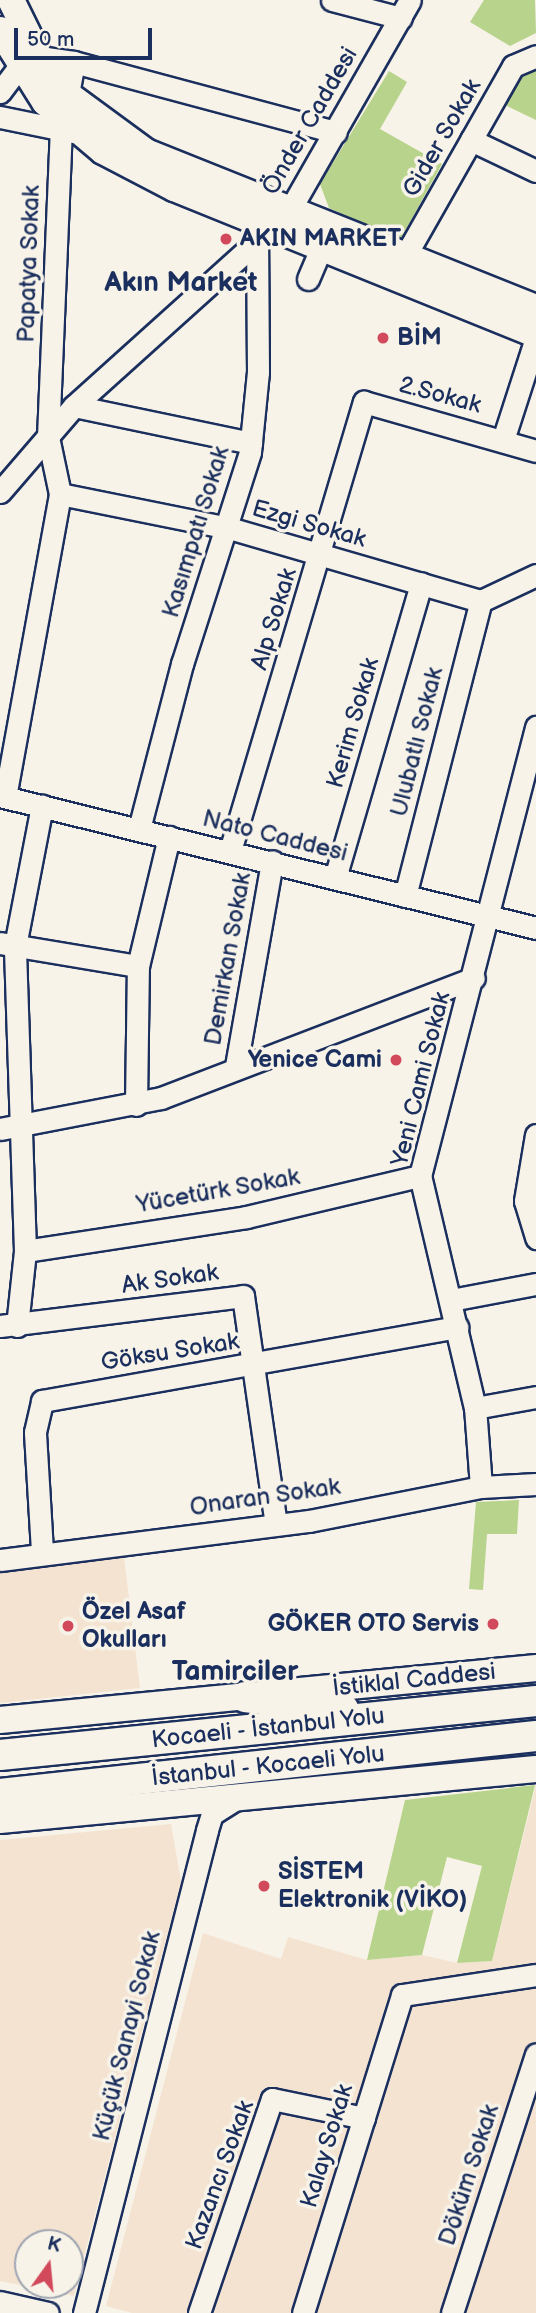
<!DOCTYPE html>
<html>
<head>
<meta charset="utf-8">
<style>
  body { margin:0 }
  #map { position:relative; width:536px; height:2313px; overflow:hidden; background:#f7f3e8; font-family:"Balsamiq Sans",sans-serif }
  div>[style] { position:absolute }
  .built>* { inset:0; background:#f4e3d1 }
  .green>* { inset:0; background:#b8d38b }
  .roads { filter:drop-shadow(2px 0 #1b2f5e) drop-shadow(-2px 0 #1b2f5e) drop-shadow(0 2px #1b2f5e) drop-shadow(0 -2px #1b2f5e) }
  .minor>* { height:21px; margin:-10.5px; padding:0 10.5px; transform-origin:10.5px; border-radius:10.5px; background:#f7f3e8 }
  .major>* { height:26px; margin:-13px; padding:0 13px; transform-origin:13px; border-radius:13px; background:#f7f3e8 }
  .highway>* { height:30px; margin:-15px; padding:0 15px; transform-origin:15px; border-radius:15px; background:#f7f3e8 }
  .dots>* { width:19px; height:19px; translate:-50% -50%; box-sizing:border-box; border:4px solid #f7f3e8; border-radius:50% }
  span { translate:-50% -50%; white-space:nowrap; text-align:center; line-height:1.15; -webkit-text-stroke:7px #f7f3e8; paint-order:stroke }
  .street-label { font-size:24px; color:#1b2f5e }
  .poi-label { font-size:24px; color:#1b2f5e; font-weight:700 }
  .left { translate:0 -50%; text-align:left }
  .right { translate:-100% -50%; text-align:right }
  .quarter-label { font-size:28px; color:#1b2f5e; font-weight:700 }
  .north { position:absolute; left:14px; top:2229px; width:70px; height:70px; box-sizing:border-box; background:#f7f3e8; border:2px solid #9fa5b1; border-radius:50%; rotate:15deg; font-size:19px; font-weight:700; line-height:28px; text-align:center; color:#1b2f5e }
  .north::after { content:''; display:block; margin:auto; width:24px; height:32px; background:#d1495b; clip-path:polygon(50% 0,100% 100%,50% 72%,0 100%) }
  .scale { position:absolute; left:14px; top:28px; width:138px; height:32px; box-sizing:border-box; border:4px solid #1b2f5e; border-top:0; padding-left:9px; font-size:21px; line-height:24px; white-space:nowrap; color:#1b2f5e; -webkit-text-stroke:5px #f7f3e8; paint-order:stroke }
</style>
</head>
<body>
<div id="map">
  <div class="built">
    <i style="clip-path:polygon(122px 1541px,140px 1688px,0 1703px,0 1560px)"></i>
    <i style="clip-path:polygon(536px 1785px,536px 2313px,132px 2313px,106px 2306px,203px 1933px,281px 1959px,288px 1937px,367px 1960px,422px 1955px,457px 1963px,492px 1961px)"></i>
    <i style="clip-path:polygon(evenodd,171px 1824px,181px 1881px,74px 2296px,0 2281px,0 1840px,171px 1824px,28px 2243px,70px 2243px,70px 2285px,28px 2285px,28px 2243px)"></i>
  </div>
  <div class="green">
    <i style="clip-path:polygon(484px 0,535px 0,536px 33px,510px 46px,470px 22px)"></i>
    <i style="clip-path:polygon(536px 64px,536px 120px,505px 105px,521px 70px)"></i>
    <i style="clip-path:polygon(389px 71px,407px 82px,380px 129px,442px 164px,400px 240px,329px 208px,320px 184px)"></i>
    <i style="clip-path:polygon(519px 1500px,517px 1534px,487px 1534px,483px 1590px,469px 1589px,476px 1502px)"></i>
    <i style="clip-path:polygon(535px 1785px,492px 1961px,457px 1963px,482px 1866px,447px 1857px,422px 1955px,367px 1960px,405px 1800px)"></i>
  </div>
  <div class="roads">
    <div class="minor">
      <i style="left:332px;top:0;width:71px;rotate:14.6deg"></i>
      <i style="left:0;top:92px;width:30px;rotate:-53deg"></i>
      <i style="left:18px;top:68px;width:24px;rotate:-28deg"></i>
      <i style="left:39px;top:57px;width:35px;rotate:8deg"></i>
      <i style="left:0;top:117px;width:75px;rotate:11.6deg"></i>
      <i style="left:471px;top:140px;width:72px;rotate:25.5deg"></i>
      <i style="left:404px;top:258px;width:221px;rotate:-60.4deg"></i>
      <i style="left:513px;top:66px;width:25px;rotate:-23deg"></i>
      <i style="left:308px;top:279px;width:34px;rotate:-67deg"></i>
      <i style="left:74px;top:406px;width:181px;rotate:11.8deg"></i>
      <i style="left:503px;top:440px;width:107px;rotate:-72.1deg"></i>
      <i style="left:0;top:492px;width:113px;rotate:-49.3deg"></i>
      <i style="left:74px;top:406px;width:288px;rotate:-42deg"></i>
      <i style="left:288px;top:213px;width:245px;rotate:-60.2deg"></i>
      <i style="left:60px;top:494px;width:172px;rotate:11.4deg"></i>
      <i style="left:229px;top:528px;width:262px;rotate:16.2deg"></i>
      <i style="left:481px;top:601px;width:61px;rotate:-25.3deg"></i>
      <i style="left:0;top:796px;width:552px;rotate:13.83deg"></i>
      <i style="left:5px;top:797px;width:308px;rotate:-79.7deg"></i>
      <i style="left:60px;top:494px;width:58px;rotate:-101.9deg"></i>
      <i style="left:48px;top:437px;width:305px;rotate:-87.6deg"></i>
      <i style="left:61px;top:132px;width:71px;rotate:-79.5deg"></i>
      <i style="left:74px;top:62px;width:271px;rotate:15deg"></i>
      <i style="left:139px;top:829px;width:171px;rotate:-75.4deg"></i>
      <i style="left:182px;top:664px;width:223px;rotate:-72.2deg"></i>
      <i style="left:250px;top:452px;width:80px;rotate:-84.3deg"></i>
      <i style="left:258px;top:372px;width:129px;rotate:-90.4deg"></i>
      <i style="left:230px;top:851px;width:469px;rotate:-73.4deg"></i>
      <i style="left:364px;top:402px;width:179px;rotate:15.9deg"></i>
      <i style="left:335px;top:878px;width:307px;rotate:-73.7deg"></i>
      <i style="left:405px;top:896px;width:305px;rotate:-75.6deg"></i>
      <i style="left:0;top:943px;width:140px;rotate:9.5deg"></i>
      <i style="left:236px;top:1066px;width:208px;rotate:-80deg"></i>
      <i style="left:136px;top:1105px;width:139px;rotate:-89.2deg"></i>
      <i style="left:138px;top:966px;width:133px;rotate:-76.5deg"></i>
      <i style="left:0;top:1129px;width:164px;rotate:-10.9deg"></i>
      <i style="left:161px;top:1098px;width:335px;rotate:-21deg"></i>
      <i style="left:536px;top:1135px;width:67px;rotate:99.5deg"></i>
      <i style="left:525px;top:1201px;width:39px;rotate:73deg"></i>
      <i style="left:25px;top:1251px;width:224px;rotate:-8.7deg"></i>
      <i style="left:246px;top:1217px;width:179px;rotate:-13.3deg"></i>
      <i style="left:451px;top:1300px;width:86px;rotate:-10.7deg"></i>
      <i style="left:0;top:1326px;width:245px;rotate:-7deg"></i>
      <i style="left:243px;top:1296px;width:231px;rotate:81.8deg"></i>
      <i style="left:17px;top:1326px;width:75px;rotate:-83.9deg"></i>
      <i style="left:25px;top:1251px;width:305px;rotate:-91.9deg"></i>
      <i style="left:15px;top:946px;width:143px;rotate:-79.1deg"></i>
      <i style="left:475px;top:1408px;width:62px;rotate:-10.2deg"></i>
      <i style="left:481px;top:1487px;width:79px;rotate:-94.3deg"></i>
      <i style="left:475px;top:1408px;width:238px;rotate:-103.3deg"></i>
      <i style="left:420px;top:1176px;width:464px;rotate:-75.5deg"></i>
      <i style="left:42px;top:1551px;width:119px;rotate:-93.4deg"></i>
      <i style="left:35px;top:1432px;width:32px;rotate:-77deg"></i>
      <i style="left:42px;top:1401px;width:422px;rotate:-10.1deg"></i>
      <i style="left:0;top:1560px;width:311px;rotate:-7.2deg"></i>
      <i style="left:309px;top:1521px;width:175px;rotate:-11.2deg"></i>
      <i style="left:481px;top:1487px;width:55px;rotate:-3.1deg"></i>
      <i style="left:0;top:2302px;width:49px;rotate:12.9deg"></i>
      <i style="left:84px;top:2313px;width:498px;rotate:-75.7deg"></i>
      <i style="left:207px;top:1830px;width:17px;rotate:-73deg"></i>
      <i style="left:212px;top:1814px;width:28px;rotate:-32deg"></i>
      <i style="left:199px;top:2313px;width:226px;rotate:-71.2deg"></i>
      <i style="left:272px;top:2099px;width:94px;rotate:11.7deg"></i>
      <i style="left:303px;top:2313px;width:333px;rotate:-72.7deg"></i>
      <i style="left:402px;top:1995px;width:135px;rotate:-8.5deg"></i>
      <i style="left:452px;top:2313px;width:272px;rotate:-72deg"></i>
    </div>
    <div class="major">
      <i style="left:11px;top:0;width:64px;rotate:63.8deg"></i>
      <i style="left:39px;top:57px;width:46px;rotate:52.9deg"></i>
      <i style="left:67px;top:94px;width:98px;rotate:36.3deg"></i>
      <i style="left:146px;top:152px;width:420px;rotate:21.8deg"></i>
      <i style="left:0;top:30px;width:85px;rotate:58deg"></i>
      <i style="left:45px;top:102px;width:76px;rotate:40.2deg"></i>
      <i style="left:103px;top:151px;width:80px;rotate:27.5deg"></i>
      <i style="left:174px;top:188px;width:390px;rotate:22deg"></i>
      <i style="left:0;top:1720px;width:539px;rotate:-5.54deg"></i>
      <i style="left:0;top:1820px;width:538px;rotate:-5.44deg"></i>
    </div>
    <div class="highway">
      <i style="left:245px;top:1697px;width:99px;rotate:7deg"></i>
      <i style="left:0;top:1755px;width:539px;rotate:-5.75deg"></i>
      <i style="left:0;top:1794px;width:539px;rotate:-6.18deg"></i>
    </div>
  </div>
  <div class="dots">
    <i style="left:226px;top:239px;background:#d1495b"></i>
    <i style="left:383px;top:338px;background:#d1495b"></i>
    <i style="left:396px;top:1060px;background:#d1495b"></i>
    <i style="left:493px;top:1624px;background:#d1495b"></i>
    <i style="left:68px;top:1626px;background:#d1495b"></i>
    <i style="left:264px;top:1886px;background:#d1495b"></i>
  </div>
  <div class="street-label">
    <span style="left:310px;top:121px;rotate:-60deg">Önder Caddesi</span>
    <span style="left:442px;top:138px;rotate:-60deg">Gider Sokak</span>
    <span style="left:29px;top:264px;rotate:-88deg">Papatya Sokak</span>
    <span style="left:440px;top:395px;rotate:15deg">2.Sokak</span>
    <span style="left:309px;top:524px;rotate:16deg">Ezgi Sokak</span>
    <span style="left:196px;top:532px;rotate:-73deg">Kasımpatı Sokak</span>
    <span style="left:274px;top:619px;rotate:-73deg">Alp Sokak</span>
    <span style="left:353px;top:723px;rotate:-74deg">Kerim Sokak</span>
    <span style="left:417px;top:742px;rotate:-76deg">Ulubatlı Sokak</span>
    <span style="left:275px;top:836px;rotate:14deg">Nato Caddesi</span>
    <span style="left:228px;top:959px;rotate:-80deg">Demirkan Sokak</span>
    <span style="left:421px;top:1079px;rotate:-76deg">Yeni Cami Sokak</span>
    <span style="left:218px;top:1191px;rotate:-10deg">Yücetürk Sokak</span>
    <span style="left:170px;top:1279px;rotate:-8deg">Ak Sokak</span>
    <span style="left:170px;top:1352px;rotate:-9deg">Göksu Sokak</span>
    <span style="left:265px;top:1497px;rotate:-8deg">Onaran Sokak</span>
    <span style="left:414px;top:1680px;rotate:-6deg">İstiklal Caddesi</span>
    <span style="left:268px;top:1728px;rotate:-6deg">Kocaeli - İstanbul Yolu</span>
    <span style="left:268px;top:1766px;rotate:-6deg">İstanbul - Kocaeli Yolu</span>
    <span style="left:127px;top:2036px;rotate:-76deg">Küçük Sanayi Sokak</span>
    <span style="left:327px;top:2146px;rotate:-73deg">Kalay Sokak</span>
    <span style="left:220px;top:2175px;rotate:-70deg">Kazancı Sokak</span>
    <span style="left:469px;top:2175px;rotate:-72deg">Döküm Sokak</span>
  </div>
  <div class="poi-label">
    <span class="left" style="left:240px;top:239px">AKIN MARKET</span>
    <span class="left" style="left:397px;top:338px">BİM</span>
    <span class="right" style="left:382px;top:1060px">Yenice Cami</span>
    <span class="left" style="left:82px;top:1626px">Özel Asaf<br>Okulları</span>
    <span class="right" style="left:479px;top:1624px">GÖKER OTO Servis</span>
    <span class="left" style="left:278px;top:1886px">SİSTEM<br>Elektronik (VİKO)</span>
  </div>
  <div class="quarter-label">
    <span style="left:181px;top:283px">Akın Market</span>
    <span style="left:235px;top:1672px">Tamirciler</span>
  </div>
  <div class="north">K</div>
  <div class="scale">50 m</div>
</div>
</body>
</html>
